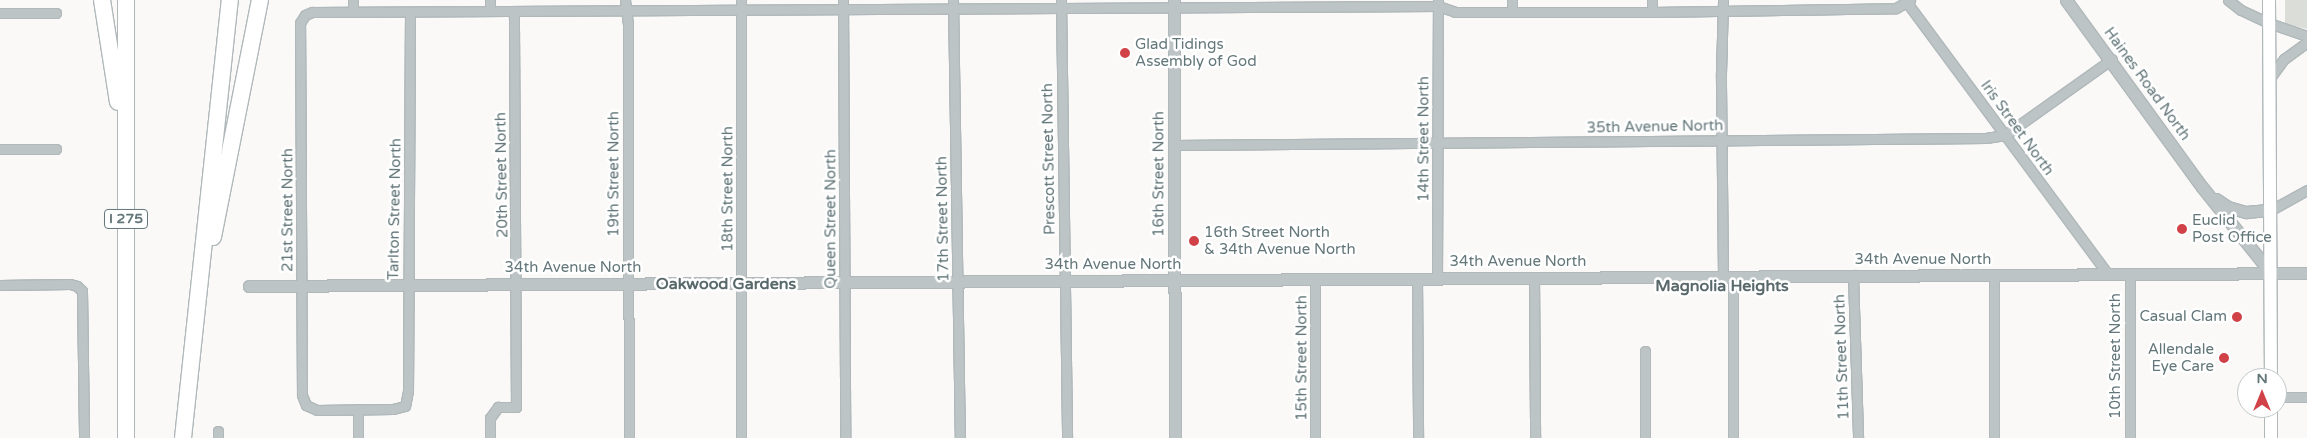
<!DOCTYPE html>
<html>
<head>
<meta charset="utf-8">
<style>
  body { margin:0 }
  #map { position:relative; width:2307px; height:438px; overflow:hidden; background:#faf9f8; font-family:"Varela Round",sans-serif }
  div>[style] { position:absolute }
  .green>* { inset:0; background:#dbded8 }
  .roads { filter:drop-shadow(1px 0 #b0b8ba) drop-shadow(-1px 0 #b0b8ba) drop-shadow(0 1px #b0b8ba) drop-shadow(0 -1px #b0b8ba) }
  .minor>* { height:9px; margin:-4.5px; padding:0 4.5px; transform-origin:4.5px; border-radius:4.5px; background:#bdc4c5 }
  .tertiary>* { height:11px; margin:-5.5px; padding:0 5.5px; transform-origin:5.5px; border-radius:5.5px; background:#bdc4c5 }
  .secondary>* { height:12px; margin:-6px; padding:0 6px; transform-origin:6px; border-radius:6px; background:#fff }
  .motorway>* { height:16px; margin:-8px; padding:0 8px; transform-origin:8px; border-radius:8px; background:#fff }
  .dots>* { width:14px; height:14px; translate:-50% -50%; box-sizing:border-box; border:2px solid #fff; border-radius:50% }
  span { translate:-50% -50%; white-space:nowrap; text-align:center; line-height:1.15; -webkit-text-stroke:5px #fff; paint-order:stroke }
  .shield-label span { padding:1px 4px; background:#fff; border:1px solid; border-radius:4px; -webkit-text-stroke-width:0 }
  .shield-label { font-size:14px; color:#637679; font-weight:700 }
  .poi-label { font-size:15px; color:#637679 }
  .left { translate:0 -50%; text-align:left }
  .right { translate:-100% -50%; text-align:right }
  .street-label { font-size:15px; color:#637679 }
  .neighbourhood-label { font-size:16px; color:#59686b; font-weight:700 }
  .north { position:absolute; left:2237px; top:368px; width:50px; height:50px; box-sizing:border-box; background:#fff; border:1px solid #c1c8c9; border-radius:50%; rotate:0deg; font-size:14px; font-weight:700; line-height:20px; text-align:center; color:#637679 }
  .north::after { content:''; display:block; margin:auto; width:18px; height:22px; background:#d04248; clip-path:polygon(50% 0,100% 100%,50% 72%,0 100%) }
</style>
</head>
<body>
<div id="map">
  <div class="green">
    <i style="clip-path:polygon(2285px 0,2307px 0,2307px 29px,2285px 24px)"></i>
  </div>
  <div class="roads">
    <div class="minor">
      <i style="left:353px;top:0;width:12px;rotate:90deg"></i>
      <i style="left:625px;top:0;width:23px;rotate:83deg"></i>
      <i style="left:628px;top:23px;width:415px;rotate:89.9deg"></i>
      <i style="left:741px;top:0;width:438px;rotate:90deg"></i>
      <i style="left:843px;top:0;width:438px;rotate:89.7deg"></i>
      <i style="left:953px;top:0;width:438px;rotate:89.1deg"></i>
      <i style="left:1061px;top:0;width:438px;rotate:89.2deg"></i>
      <i style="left:1512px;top:0;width:12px;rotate:90deg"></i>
      <i style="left:1652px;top:0;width:12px;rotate:90deg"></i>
      <i style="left:1905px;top:0;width:340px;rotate:53.5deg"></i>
      <i style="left:2228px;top:0;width:16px;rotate:38deg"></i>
      <i style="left:2241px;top:10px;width:31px;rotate:25deg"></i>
      <i style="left:2269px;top:23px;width:40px;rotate:18.9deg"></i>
      <i style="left:490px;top:11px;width:11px;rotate:-90deg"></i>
      <i style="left:410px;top:12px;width:379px;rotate:90.3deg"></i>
      <i style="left:408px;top:391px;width:15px;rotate:101deg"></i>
      <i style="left:405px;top:406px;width:12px;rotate:166deg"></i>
      <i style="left:393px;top:409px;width:76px;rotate:179.2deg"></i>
      <i style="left:317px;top:410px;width:12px;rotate:-156deg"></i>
      <i style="left:306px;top:405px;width:11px;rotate:-112deg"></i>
      <i style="left:302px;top:395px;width:372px;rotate:-90.3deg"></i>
      <i style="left:300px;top:23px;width:9px;rotate:-58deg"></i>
      <i style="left:305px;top:15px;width:8px;rotate:-23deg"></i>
      <i style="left:312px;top:12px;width:1126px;rotate:-0.31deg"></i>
      <i style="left:1438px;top:6px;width:18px;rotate:19deg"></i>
      <i style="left:1455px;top:12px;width:197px"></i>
      <i style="left:1652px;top:12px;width:244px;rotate:-0.9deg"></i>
      <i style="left:1896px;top:8px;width:16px;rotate:-30deg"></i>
      <i style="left:0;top:13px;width:56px"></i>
      <i style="left:2270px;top:78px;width:24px;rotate:-54deg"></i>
      <i style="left:2284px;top:59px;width:29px;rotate:-36deg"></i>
      <i style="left:1174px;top:145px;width:812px;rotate:-0.49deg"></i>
      <i style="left:1986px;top:138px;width:19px;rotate:-9deg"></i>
      <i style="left:2005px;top:135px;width:131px;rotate:-35.4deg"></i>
      <i style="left:0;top:149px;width:56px"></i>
      <i style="left:2271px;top:210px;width:41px;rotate:-29.1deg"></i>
      <i style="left:2130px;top:273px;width:165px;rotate:90deg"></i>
      <i style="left:1853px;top:275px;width:163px;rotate:88.2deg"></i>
      <i style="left:1723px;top:276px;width:203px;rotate:-90.6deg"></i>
      <i style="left:1721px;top:73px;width:73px;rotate:-88.4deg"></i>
      <i style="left:1534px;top:277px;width:161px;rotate:89.6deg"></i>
      <i style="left:1417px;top:278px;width:160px;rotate:89.6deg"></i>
      <i style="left:1437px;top:278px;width:278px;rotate:-89.8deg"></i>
      <i style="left:1315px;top:279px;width:159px;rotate:90deg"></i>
      <i style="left:0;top:285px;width:70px;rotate:-0.8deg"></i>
      <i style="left:70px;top:284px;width:7px;rotate:16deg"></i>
      <i style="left:77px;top:286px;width:7px;rotate:45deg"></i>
      <i style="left:82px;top:291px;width:147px;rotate:89.2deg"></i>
      <i style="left:1645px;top:351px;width:87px;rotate:90deg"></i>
      <i style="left:2277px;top:397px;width:30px"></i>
      <i style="left:358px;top:409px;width:29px;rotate:90deg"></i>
      <i style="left:218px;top:438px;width:7px;rotate:-90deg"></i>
      <i style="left:490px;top:438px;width:20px;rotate:-90deg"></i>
      <i style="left:490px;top:418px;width:14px;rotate:-54deg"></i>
      <i style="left:498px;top:407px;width:18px"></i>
      <i style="left:516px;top:407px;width:396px;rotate:-90.3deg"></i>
      <i style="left:1733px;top:438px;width:162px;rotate:-90deg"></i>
      <i style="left:1994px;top:438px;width:164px;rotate:-90deg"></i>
    </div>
    <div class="tertiary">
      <i style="left:1174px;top:0;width:438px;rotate:89.9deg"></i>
      <i style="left:2066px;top:0;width:231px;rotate:54deg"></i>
      <i style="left:2202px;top:187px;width:110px;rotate:51.3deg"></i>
      <i style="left:2216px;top:199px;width:14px;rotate:34deg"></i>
      <i style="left:2228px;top:207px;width:19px;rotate:16deg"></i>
      <i style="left:2246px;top:212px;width:25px;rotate:-5deg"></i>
      <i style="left:249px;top:286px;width:2058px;rotate:-0.36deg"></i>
    </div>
    <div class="secondary">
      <i style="left:2269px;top:0;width:378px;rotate:89.7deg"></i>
      <i style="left:2271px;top:408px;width:30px;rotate:90deg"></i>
    </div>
    <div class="motorway">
      <i style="left:102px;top:0;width:103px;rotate:81.1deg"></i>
      <i style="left:126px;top:0;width:438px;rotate:90deg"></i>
      <i style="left:213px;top:237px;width:242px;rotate:-78.8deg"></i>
      <i style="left:183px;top:438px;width:441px;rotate:-83.9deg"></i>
    </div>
  </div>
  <div class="dots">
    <i style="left:1125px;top:53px;background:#d04248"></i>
    <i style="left:2182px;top:229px;background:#d04248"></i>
    <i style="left:1194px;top:241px;background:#d04248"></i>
    <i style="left:2237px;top:317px;background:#d04248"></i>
    <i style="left:2224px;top:358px;background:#d04248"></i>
  </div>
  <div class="shield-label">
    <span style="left:126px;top:219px">I 275</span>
  </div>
  <div class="poi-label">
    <span class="left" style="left:1135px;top:53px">Glad Tidings<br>Assembly of God</span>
    <span class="left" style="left:2192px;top:229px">Euclid<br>Post Office</span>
    <span class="left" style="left:1204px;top:241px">16th Street North<br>&amp; 34th Avenue North</span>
    <span class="right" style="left:2227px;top:317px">Casual Clam</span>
    <span class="right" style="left:2214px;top:358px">Allendale<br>Eye Care</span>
  </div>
  <div class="street-label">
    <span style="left:2147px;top:84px;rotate:54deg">Haines Road North</span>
    <span style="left:1655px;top:127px;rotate:-1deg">35th Avenue North</span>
    <span style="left:2017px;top:128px;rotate:54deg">Iris Street North</span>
    <span style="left:1424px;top:139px;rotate:-90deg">14th Street North</span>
    <span style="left:1049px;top:159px;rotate:-91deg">Prescott Street North</span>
    <span style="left:614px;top:174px;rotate:-90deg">19th Street North</span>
    <span style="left:1159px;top:174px;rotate:-90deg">16th Street North</span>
    <span style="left:502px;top:175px;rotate:-91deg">20th Street North</span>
    <span style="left:728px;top:189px;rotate:-90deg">18th Street North</span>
    <span style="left:395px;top:209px;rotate:-89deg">Tarlton Street North</span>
    <span style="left:288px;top:210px;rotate:-90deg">21st Street North</span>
    <span style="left:831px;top:219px;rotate:-90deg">Queen Street North</span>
    <span style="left:943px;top:219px;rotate:-91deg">17th Street North</span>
    <span style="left:1923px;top:260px">34th Avenue North</span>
    <span style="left:1518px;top:262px">34th Avenue North</span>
    <span style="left:1113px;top:265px">34th Avenue North</span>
    <span style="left:573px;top:268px">34th Avenue North</span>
    <span style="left:2116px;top:356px;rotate:-90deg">10th Street North</span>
    <span style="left:1842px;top:357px;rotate:-92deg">11th Street North</span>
    <span style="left:1302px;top:358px;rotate:-90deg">15th Street North</span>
  </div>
  <div class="neighbourhood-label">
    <span style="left:726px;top:284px">Oakwood Gardens</span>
    <span style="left:1722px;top:286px">Magnolia Heights</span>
  </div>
  <div class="north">N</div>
</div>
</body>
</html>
